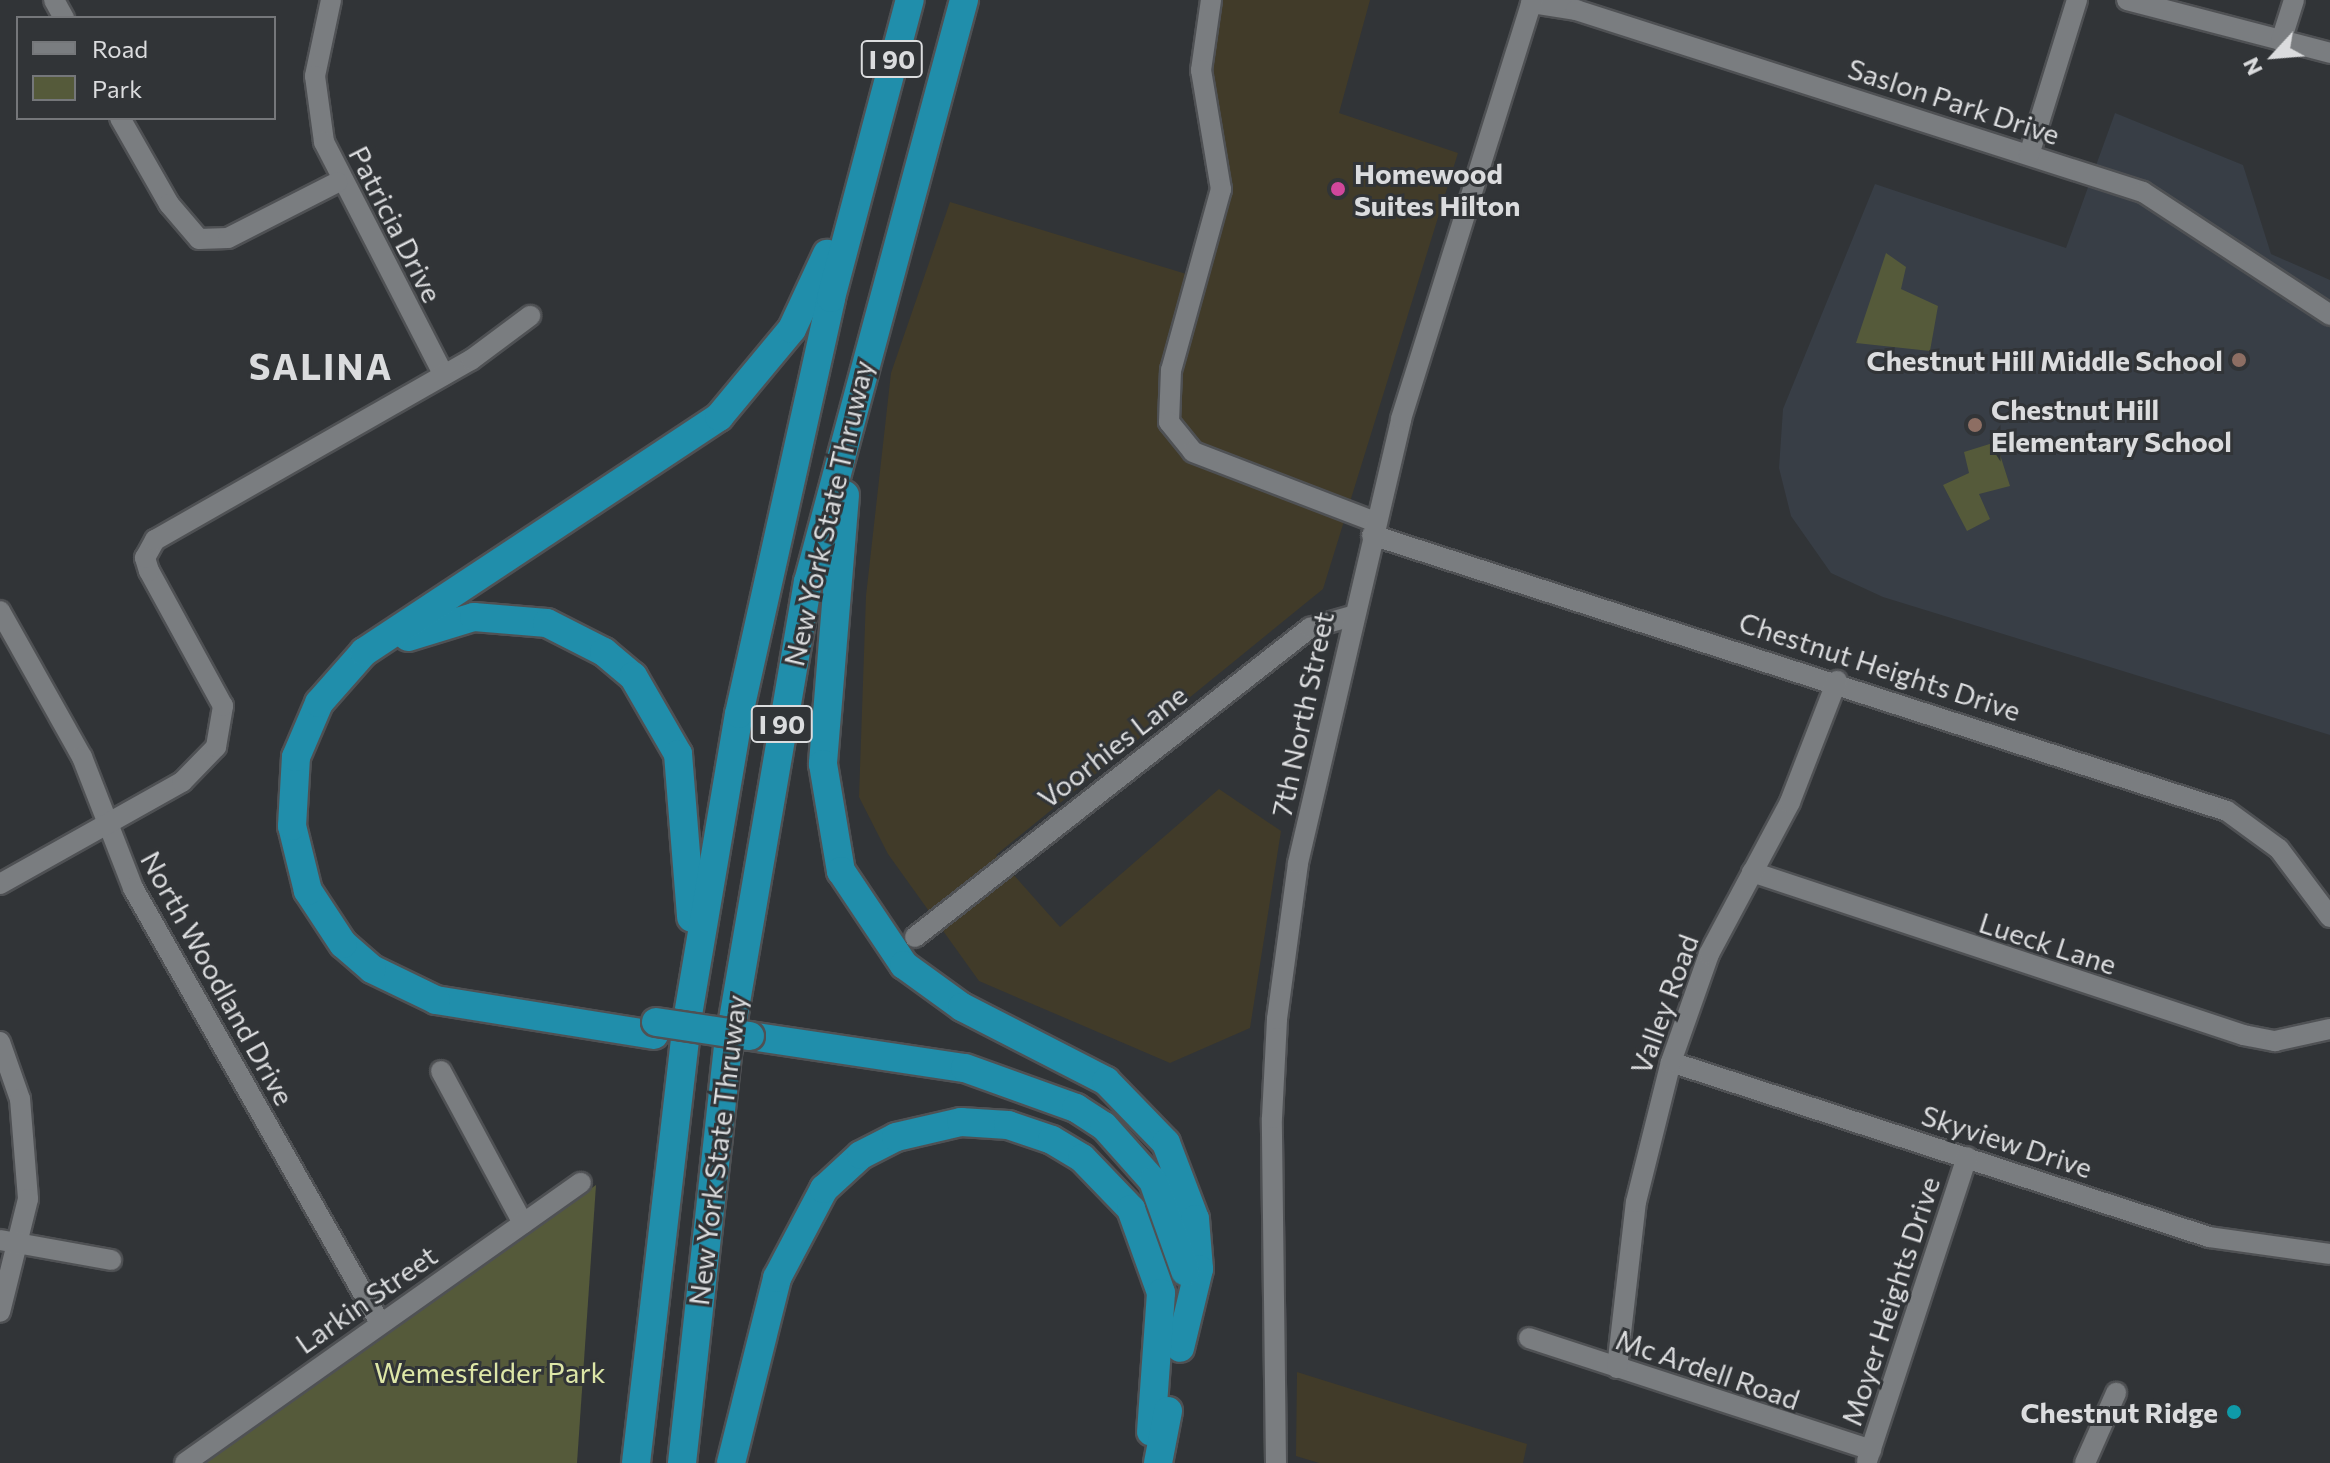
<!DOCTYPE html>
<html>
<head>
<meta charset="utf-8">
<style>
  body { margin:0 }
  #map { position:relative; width:2330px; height:1463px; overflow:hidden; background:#313437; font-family:Commissioner,sans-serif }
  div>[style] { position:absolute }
  .commercial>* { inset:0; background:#413b29 }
  .built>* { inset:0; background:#383e46 }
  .green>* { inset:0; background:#555a3a }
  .roads { filter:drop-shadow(2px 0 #4f5154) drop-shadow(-2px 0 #4f5154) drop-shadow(0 2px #4f5154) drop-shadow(0 -2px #4f5154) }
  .minor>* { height:20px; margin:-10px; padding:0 10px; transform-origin:10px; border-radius:10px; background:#7a7d80 }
  .highway>* { height:28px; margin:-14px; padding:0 14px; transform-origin:14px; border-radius:14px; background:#208eab }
  .bridges { filter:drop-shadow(2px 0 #4f5154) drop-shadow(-2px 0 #4f5154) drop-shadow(0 2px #4f5154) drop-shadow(0 -2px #4f5154) }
  .highway-bridge>* { height:28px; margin:-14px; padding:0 14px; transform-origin:14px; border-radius:14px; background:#208eab }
  .dots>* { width:22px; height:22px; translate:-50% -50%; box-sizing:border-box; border:4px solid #313437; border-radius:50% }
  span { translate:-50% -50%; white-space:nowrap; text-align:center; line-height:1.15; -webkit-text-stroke:6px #313437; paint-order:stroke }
  .shield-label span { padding:2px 6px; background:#313437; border:2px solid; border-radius:6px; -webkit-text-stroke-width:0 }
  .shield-label { font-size:26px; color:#dbdcde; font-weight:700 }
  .street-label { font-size:28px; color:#dbdcde }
  .poi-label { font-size:28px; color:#dbdcde; font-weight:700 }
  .left { translate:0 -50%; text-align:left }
  .right { translate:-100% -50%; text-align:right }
  .park-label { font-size:28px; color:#dde6a7 }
  .district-label { font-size:36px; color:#dbdcde; font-weight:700; letter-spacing:2px }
  .legend { position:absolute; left:16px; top:16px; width:260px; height:104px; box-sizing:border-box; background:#313437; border:2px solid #75777a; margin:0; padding:10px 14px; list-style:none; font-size:24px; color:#dbdcde }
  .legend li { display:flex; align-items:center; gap:16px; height:40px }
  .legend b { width:40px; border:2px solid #75777a }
  .north { position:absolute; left:2234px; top:16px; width:80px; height:80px; -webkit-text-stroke:6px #313437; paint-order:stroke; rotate:244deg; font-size:22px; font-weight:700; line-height:32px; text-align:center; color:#dbdcde }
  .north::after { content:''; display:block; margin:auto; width:28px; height:36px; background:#dbdcde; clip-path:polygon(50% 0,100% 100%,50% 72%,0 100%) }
</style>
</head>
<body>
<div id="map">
  <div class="commercial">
    <i style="clip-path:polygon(1219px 0,1370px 0,1339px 113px,1458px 153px,1323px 589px,996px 855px,1060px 927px,1219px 789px,1281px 831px,1250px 1028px,1170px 1063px,979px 981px,888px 854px,859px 797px,866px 596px,891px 373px,950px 202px,1206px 280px,1225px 214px,1229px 164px,1207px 73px)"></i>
    <i style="clip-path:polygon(1297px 1372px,1527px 1444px,1523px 1463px,1319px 1463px,1296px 1456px)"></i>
  </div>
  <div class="built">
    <i style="clip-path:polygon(2115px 113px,2243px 165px,2271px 254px,2330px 280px,2330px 735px,1883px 597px,1831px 573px,1791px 516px,1779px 468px,1783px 409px,1875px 184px,2066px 248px)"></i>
  </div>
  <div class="green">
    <i style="clip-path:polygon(1886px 253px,1906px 267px,1901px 289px,1938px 306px,1930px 351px,1856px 343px)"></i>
    <i style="clip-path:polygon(1996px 442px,2010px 486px,1979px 494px,1990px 519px,1967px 531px,1943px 485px,1969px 473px,1964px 452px)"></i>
    <i style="clip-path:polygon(596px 1185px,577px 1463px,203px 1463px)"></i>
  </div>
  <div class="roads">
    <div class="minor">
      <i style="left:54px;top:0;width:21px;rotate:61deg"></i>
      <i style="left:331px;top:0;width:78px;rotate:101.9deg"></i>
      <i style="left:315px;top:76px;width:67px;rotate:82.2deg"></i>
      <i style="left:324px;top:142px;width:262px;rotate:62.8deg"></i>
      <i style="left:1211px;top:0;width:71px;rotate:98.1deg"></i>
      <i style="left:1201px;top:70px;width:121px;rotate:80.5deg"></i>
      <i style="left:1221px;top:189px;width:188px;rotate:105.4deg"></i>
      <i style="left:1171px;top:370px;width:52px;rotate:92.2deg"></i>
      <i style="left:1169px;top:422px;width:38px;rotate:51deg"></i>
      <i style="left:1193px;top:452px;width:195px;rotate:21deg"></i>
      <i style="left:2127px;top:0;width:210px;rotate:14.6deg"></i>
      <i style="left:1531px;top:3px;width:46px;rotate:8.8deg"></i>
      <i style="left:1576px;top:10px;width:595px;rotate:17.8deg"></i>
      <i style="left:2143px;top:192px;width:224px;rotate:33.3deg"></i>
      <i style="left:2281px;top:41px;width:43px;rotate:-72.4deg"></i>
      <i style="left:120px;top:118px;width:99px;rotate:60.3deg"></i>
      <i style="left:169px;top:204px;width:46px;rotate:49.4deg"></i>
      <i style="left:199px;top:239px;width:29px;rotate:-2deg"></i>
      <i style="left:228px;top:238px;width:123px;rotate:-27deg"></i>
      <i style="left:2029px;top:155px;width:162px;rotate:-72.8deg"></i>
      <i style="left:1372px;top:535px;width:898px;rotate:17.89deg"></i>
      <i style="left:2227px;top:811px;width:64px;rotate:36.2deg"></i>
      <i style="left:2279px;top:849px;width:85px;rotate:53.1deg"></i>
      <i style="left:0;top:611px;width:167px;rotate:60.7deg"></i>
      <i style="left:82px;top:757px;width:141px;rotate:68.7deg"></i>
      <i style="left:133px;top:888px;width:500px;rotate:60.41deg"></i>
      <i style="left:1752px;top:872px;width:517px;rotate:18.36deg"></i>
      <i style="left:2243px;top:1035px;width:33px;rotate:11deg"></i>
      <i style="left:2275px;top:1041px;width:56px;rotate:-12.3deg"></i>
      <i style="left:0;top:884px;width:209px;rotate:-29.3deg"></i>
      <i style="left:182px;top:782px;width:49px;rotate:-45.8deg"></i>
      <i style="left:216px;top:747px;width:42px;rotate:-80.3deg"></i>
      <i style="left:223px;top:706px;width:154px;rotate:-118.7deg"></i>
      <i style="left:149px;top:571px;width:14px;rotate:-107deg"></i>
      <i style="left:145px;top:558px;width:21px;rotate:-61deg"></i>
      <i style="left:155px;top:540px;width:364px;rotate:-29.7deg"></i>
      <i style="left:471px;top:360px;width:74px;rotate:-36.7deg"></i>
      <i style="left:915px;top:937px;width:502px;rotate:-38.04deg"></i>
      <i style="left:1310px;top:628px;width:44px;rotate:-15.9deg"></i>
      <i style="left:0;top:1042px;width:60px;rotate:70.7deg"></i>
      <i style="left:20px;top:1099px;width:100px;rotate:85.4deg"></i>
      <i style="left:28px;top:1199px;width:116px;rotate:103.9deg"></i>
      <i style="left:1671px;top:1062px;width:566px;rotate:18.02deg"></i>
      <i style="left:2209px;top:1237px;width:122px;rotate:8deg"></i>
      <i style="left:441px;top:1071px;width:173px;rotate:61.7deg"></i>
      <i style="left:0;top:1240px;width:113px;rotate:10.2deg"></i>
      <i style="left:1529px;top:1338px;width:360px;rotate:18.1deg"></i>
      <i style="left:1617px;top:1368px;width:167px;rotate:-83.5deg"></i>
      <i style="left:1636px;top:1202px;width:144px;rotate:-76deg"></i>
      <i style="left:1671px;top:1062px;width:114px;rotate:-70.6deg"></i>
      <i style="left:1709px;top:954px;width:172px;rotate:-61.9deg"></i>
      <i style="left:1790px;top:802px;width:130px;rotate:-68.8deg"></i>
      <i style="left:1867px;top:1461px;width:320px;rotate:-71.8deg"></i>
      <i style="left:185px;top:1463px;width:485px;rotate:-35.3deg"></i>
      <i style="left:1276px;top:1463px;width:345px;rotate:-90.7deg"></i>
      <i style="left:1272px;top:1118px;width:99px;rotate:-87.1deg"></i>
      <i style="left:1277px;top:1019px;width:157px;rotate:-82.3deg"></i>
      <i style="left:1298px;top:863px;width:456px;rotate:-76.9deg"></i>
      <i style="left:1401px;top:419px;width:439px;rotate:-72.6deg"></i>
      <i style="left:2085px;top:1463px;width:77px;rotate:-66.1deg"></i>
    </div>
    <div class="highway">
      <i style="left:845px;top:495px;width:270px;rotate:94.7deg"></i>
      <i style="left:823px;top:764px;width:109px;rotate:80.5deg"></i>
      <i style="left:841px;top:871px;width:113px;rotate:56.2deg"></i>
      <i style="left:904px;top:965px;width:72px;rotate:35.9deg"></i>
      <i style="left:962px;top:1007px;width:162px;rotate:27.2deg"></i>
      <i style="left:1106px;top:1081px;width:86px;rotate:45.9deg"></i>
      <i style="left:1166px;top:1143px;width:81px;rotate:69.1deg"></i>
      <i style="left:1195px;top:1219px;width:50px;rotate:85.4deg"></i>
      <i style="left:1199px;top:1269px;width:81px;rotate:103.5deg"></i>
      <i style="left:408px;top:637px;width:69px;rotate:-16.9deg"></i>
      <i style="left:474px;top:617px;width:73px;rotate:4.7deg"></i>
      <i style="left:547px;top:623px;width:64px;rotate:27deg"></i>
      <i style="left:604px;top:652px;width:38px;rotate:40deg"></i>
      <i style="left:633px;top:676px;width:90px;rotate:60deg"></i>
      <i style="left:678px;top:754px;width:164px;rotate:85.4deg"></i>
      <i style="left:654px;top:1035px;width:221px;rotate:-170.9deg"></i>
      <i style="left:436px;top:1000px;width:71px;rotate:-154.2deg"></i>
      <i style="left:372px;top:969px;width:38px;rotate:-139deg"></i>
      <i style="left:343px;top:944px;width:64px;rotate:-123.4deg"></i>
      <i style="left:308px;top:891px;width:67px;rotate:-103.8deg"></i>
      <i style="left:292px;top:826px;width:69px;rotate:-86.7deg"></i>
      <i style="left:296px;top:757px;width:59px;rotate:-66.9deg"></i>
      <i style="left:319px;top:703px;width:68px;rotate:-48.6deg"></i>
      <i style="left:364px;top:652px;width:426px;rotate:-33.5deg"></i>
      <i style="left:719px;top:417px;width:114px;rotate:-50.3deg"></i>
      <i style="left:792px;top:329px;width:83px;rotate:-65deg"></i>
      <i style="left:750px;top:1036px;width:217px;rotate:8.5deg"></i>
      <i style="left:965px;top:1068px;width:118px;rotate:19.8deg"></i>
      <i style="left:1076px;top:1108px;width:33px;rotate:33deg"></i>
      <i style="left:1104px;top:1126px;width:74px;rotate:48.3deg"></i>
      <i style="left:1153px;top:1181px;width:96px;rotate:70.4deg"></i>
      <i style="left:636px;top:1463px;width:451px;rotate:-83.4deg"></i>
      <i style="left:688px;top:1015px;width:305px;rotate:-80.4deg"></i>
      <i style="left:739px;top:714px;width:426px;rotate:-77.5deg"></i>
      <i style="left:831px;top:298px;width:308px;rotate:-75.2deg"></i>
      <i style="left:682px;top:1463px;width:417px;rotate:-83.7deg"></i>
      <i style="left:728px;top:1049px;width:474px;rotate:-80.3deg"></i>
      <i style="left:808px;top:582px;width:603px;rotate:-75deg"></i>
      <i style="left:731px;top:1463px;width:191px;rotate:-76deg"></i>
      <i style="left:777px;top:1278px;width:101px;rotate:-62.2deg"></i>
      <i style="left:824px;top:1189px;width:50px;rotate:-42.6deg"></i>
      <i style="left:861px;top:1155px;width:39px;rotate:-27deg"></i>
      <i style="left:896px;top:1137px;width:67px;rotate:-13deg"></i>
      <i style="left:961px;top:1122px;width:47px;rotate:3.7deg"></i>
      <i style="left:1008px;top:1125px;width:46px;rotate:18.8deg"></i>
      <i style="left:1052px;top:1140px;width:35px;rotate:31deg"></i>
      <i style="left:1082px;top:1158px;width:71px;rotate:46.1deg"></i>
      <i style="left:1131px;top:1209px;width:89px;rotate:70.3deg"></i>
      <i style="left:1161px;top:1293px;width:139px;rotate:94.1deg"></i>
      <i style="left:1158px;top:1463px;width:53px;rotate:-79.1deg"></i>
    </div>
  </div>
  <div class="bridges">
    <div class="highway-bridge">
      <i style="left:656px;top:1022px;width:95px;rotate:8.5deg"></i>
    </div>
  </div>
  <div class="dots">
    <i style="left:1338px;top:189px;background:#d1479c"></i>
    <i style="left:2239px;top:360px;background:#8d6e63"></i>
    <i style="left:1975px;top:425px;background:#8d6e63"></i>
    <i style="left:2234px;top:1412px;background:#0f9aa8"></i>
  </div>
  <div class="shield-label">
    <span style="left:892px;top:59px">I 90</span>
    <span style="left:782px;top:724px">I 90</span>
  </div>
  <div class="street-label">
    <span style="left:1954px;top:101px;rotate:18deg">Saslon Park Drive</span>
    <span style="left:396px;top:224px;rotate:63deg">Patricia Drive</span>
    <span style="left:828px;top:513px;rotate:-77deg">New York State Thruway</span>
    <span style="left:1880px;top:666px;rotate:18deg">Chestnut Heights Drive</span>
    <span style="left:1302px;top:714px;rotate:-78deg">7th North Street</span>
    <span style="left:1112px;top:746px;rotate:-38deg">Voorhies Lane</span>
    <span style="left:2048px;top:943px;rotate:18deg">Lueck Lane</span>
    <span style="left:218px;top:978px;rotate:61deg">North Woodland Drive</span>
    <span style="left:1664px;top:1004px;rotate:-70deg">Valley Road</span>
    <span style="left:2007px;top:1141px;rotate:18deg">Skyview Drive</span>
    <span style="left:717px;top:1150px;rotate:-83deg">New York State Thruway</span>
    <span style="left:366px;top:1299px;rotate:-35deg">Larkin Street</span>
    <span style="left:1890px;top:1301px;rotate:-72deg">Moyer Heights Drive</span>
    <span style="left:1708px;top:1369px;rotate:19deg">Mc Ardell Road</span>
  </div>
  <div class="poi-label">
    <span class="left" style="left:1354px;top:189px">Homewood<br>Suites Hilton</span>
    <span class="right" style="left:2223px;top:360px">Chestnut Hill Middle School</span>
    <span class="left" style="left:1991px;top:425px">Chestnut Hill<br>Elementary School</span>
    <span class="right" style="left:2218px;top:1412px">Chestnut Ridge</span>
  </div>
  <div class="park-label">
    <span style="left:490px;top:1372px">Wemesfelder Park</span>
  </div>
  <div class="district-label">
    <span style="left:321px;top:366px">SALINA</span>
  </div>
  <ul class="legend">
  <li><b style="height:10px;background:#7a7d80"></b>Road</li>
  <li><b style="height:22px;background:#555a3a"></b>Park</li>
  </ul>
  <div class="north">N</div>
</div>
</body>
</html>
